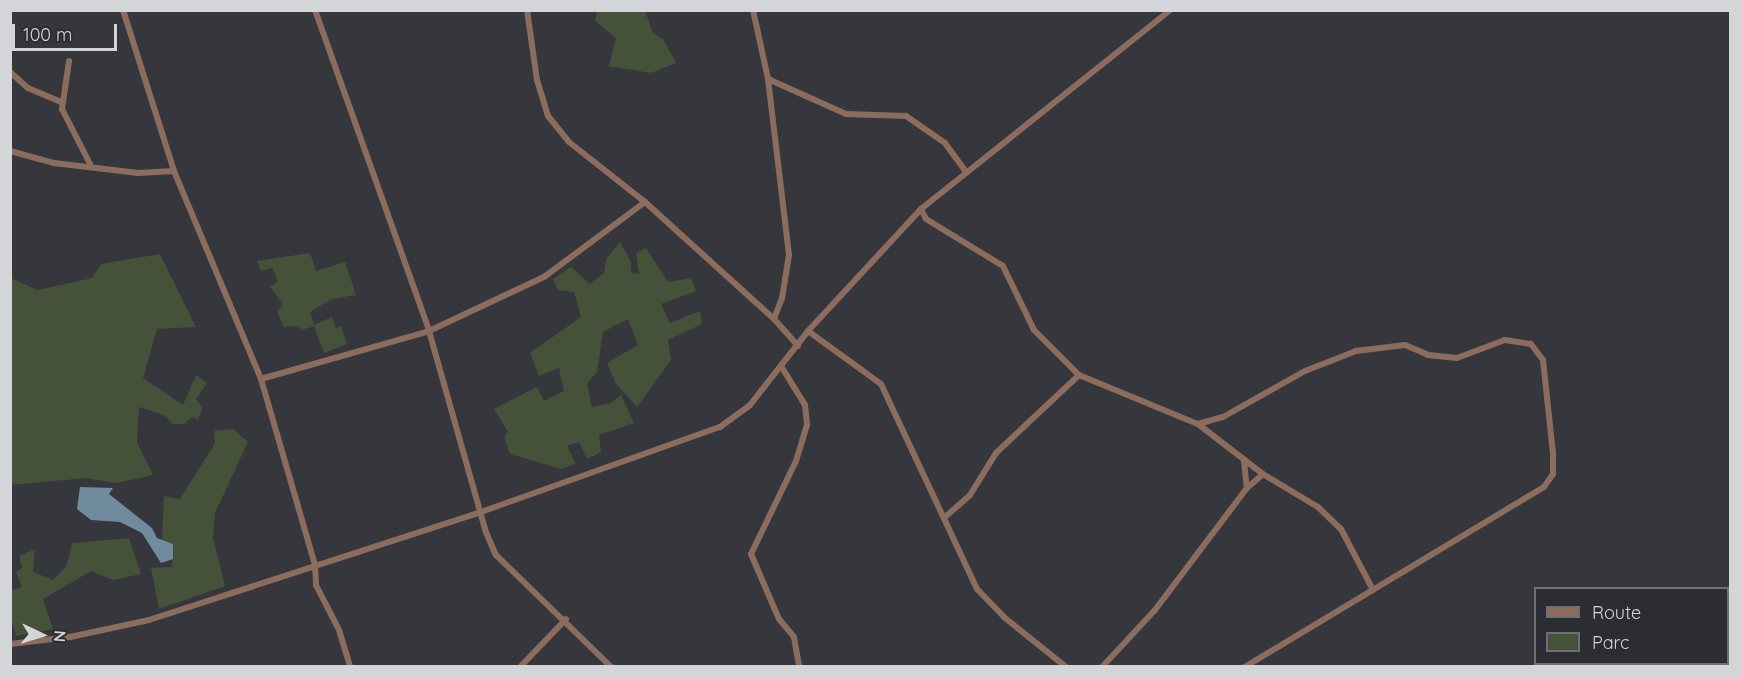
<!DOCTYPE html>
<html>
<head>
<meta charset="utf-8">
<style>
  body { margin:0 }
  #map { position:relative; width:1741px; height:677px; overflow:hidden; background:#35373d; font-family:Quicksand,sans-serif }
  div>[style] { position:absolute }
  .green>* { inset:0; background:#455139 }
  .water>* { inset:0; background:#708b9d }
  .street>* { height:6px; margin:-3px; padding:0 3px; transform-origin:3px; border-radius:3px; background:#8c6d5d }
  span { translate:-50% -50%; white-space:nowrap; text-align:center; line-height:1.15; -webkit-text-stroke:6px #2b2d33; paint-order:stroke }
  .frame { position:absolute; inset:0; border:12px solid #d4d5d9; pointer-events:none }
  .legend { position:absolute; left:1534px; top:587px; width:195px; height:78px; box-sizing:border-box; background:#2b2d33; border:2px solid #6f7075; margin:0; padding:8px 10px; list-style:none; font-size:18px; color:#d4d5d9 }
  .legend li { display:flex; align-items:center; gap:12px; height:30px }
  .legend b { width:30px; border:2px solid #6f7075 }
  .north { position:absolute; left:12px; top:605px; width:60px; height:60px; -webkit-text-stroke:4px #2b2d33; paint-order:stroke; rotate:94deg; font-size:16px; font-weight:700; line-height:24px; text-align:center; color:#d4d5d9 }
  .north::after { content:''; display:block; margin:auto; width:21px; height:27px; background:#d4d5d9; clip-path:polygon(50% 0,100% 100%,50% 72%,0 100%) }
  .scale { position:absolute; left:12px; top:24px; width:105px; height:27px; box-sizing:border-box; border:3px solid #d4d5d9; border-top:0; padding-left:8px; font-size:18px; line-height:21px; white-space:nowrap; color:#d4d5d9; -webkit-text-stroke:4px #2b2d33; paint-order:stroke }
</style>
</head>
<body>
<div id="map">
  <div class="green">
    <i style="clip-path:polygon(597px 11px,645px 11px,653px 33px,663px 39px,676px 63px,651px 73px,609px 66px,616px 38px,595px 21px)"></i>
    <i style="clip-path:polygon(620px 242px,631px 262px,631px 273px,639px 274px,636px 253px,646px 248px,668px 282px,691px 278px,696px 291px,661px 304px,670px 323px,700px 311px,702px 324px,668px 340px,671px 360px,637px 407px,616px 384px,607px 363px,638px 345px,628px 319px,603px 332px,597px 372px,587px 383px,592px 407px,611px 403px,621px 395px,634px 423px,599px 435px,601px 452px,587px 459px,579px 442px,567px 446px,576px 464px,561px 469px,510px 454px,504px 437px,508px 432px,494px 409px,537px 387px,544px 401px,564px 391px,559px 368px,539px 376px,530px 353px,581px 317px,574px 292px,558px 290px,553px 279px,571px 267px,590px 284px,604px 273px,606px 259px)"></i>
    <i style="clip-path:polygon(310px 253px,316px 271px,345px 262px,356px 295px,332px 299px,310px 312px,314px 325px,332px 317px,336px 328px,341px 326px,347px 344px,324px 353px,314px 326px,302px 330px,297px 326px,284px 327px,277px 312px,283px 304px,270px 287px,278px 281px,272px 268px,261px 271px,257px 261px)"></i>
    <i style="clip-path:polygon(160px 254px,196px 327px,157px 329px,143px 378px,183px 405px,196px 375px,207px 383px,196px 399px,203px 408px,198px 420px,192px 417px,184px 424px,172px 424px,166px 416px,139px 407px,137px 442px,153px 475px,117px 483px,86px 478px,11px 485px,11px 278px,37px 290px,92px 278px,101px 264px)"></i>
    <i style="clip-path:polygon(233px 429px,248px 442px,215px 513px,213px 538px,225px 586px,159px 609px,151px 568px,172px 567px,173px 544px,162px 540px,164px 496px,180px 499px,215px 443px,214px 431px)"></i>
    <i style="clip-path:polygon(129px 538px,141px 574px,113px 580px,91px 571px,43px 599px,53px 629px,16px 636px,11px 618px,10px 584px,13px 590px,22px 587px,16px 572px,22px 568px,19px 556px,35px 549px,33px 572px,53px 580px,67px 565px,72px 543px)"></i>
  </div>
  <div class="water">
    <i style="clip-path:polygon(80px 487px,113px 488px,109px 494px,152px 528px,157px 538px,173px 544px,173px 559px,161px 563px,142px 533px,120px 522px,91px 520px,77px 509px)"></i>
  </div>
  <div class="street">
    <i style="left:123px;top:10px;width:169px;rotate:72.4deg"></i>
    <i style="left:174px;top:171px;width:225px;rotate:67.3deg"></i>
    <i style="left:261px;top:379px;width:194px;rotate:73.8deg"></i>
    <i style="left:315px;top:565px;width:20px;rotate:87deg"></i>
    <i style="left:316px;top:585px;width:51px;rotate:62.9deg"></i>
    <i style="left:339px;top:630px;width:38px;rotate:73deg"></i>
    <i style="left:315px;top:10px;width:341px;rotate:70.4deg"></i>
    <i style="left:429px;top:331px;width:209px;rotate:74.2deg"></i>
    <i style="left:486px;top:532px;width:25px;rotate:67deg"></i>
    <i style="left:496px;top:555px;width:159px;rotate:44.2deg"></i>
    <i style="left:527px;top:10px;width:71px;rotate:81.9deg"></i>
    <i style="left:537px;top:80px;width:38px;rotate:73deg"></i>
    <i style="left:548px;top:116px;width:33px;rotate:51deg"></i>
    <i style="left:569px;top:142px;width:97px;rotate:38.3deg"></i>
    <i style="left:645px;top:202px;width:174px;rotate:42.2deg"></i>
    <i style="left:774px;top:319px;width:36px;rotate:48deg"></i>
    <i style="left:753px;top:10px;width:71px;rotate:77.7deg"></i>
    <i style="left:768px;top:79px;width:177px;rotate:83.2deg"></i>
    <i style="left:789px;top:255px;width:44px;rotate:99.2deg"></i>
    <i style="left:782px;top:298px;width:22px;rotate:111deg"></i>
    <i style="left:69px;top:61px;width:49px;rotate:98.3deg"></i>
    <i style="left:62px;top:109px;width:62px;rotate:63deg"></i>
    <i style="left:10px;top:72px;width:24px;rotate:42deg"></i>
    <i style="left:28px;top:88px;width:36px;rotate:23deg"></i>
    <i style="left:768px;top:79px;width:85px;rotate:24.2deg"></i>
    <i style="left:846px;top:114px;width:60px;rotate:1.9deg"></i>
    <i style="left:906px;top:116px;width:47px;rotate:34.7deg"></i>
    <i style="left:945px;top:143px;width:34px;rotate:54deg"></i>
    <i style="left:10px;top:151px;width:46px;rotate:15.3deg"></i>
    <i style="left:54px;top:163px;width:85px;rotate:6.8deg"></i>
    <i style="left:138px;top:173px;width:36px;rotate:-3deg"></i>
    <i style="left:921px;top:209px;width:11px;rotate:63deg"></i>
    <i style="left:926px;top:219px;width:90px;rotate:31.4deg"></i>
    <i style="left:1003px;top:266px;width:71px;rotate:64.2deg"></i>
    <i style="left:1034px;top:330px;width:64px;rotate:45deg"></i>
    <i style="left:1079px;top:375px;width:129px;rotate:22.4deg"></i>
    <i style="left:1198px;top:424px;width:26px;rotate:-16deg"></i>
    <i style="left:1223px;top:417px;width:94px;rotate:-29.3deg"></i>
    <i style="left:1305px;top:371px;width:55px;rotate:-21.4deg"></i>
    <i style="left:1356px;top:351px;width:49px;rotate:-7deg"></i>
    <i style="left:1405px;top:345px;width:25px;rotate:23deg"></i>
    <i style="left:1428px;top:355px;width:29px;rotate:6deg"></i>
    <i style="left:1457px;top:358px;width:51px;rotate:-20.6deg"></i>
    <i style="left:1505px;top:340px;width:26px;rotate:9deg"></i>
    <i style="left:1531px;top:344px;width:20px;rotate:53deg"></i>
    <i style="left:1543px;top:360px;width:94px;rotate:83.9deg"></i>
    <i style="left:1553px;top:453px;width:21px;rotate:90deg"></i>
    <i style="left:1553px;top:474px;width:16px;rotate:125deg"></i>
    <i style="left:1544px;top:487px;width:348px;rotate:149deg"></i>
    <i style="left:808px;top:331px;width:90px;rotate:36deg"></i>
    <i style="left:881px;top:384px;width:226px;rotate:64.9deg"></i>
    <i style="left:977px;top:589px;width:40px;rotate:46deg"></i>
    <i style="left:1005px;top:618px;width:77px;rotate:38.7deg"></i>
    <i style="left:781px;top:366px;width:46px;rotate:58.4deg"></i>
    <i style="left:805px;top:405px;width:20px;rotate:84deg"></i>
    <i style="left:807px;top:425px;width:38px;rotate:107deg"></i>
    <i style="left:796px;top:461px;width:103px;rotate:115.8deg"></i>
    <i style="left:751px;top:554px;width:71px;rotate:66.7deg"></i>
    <i style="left:779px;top:619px;width:23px;rotate:50deg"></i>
    <i style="left:794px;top:637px;width:29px;rotate:80deg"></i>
    <i style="left:261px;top:379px;width:175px;rotate:-15.9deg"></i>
    <i style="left:429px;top:331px;width:127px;rotate:-25.2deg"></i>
    <i style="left:544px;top:277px;width:126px;rotate:-36.6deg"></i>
    <i style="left:1198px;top:424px;width:82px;rotate:37.6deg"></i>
    <i style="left:1263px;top:474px;width:64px;rotate:31deg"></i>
    <i style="left:1318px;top:507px;width:32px;rotate:44deg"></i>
    <i style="left:1341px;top:529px;width:69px;rotate:62.3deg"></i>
    <i style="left:1244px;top:461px;width:27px;rotate:84deg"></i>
    <i style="left:945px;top:517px;width:33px;rotate:-41deg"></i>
    <i style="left:970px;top:495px;width:49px;rotate:-58.2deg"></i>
    <i style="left:996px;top:453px;width:114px;rotate:-43.2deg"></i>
    <i style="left:10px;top:644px;width:60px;rotate:-6.7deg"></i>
    <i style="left:70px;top:637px;width:81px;rotate:-12.1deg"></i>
    <i style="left:149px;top:620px;width:349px;rotate:-18deg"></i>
    <i style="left:481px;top:512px;width:254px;rotate:-19.6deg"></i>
    <i style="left:720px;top:427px;width:37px;rotate:-36deg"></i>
    <i style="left:750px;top:405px;width:94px;rotate:-51.9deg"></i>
    <i style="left:808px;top:331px;width:166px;rotate:-47.2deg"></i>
    <i style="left:921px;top:209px;width:319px;rotate:-38.6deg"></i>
    <i style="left:521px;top:666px;width:65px;rotate:-46.2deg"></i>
    <i style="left:1103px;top:666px;width:76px;rotate:-47.1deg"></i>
    <i style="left:1155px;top:610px;width:153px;rotate:-53deg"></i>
    <i style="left:1247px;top:488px;width:21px;rotate:-41deg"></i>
  </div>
  <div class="frame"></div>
  <ul class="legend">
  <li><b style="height:8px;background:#8c6d5d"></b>Route</li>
  <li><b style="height:16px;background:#455139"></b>Parc</li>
  </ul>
  <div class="north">N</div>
  <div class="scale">100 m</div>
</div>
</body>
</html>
